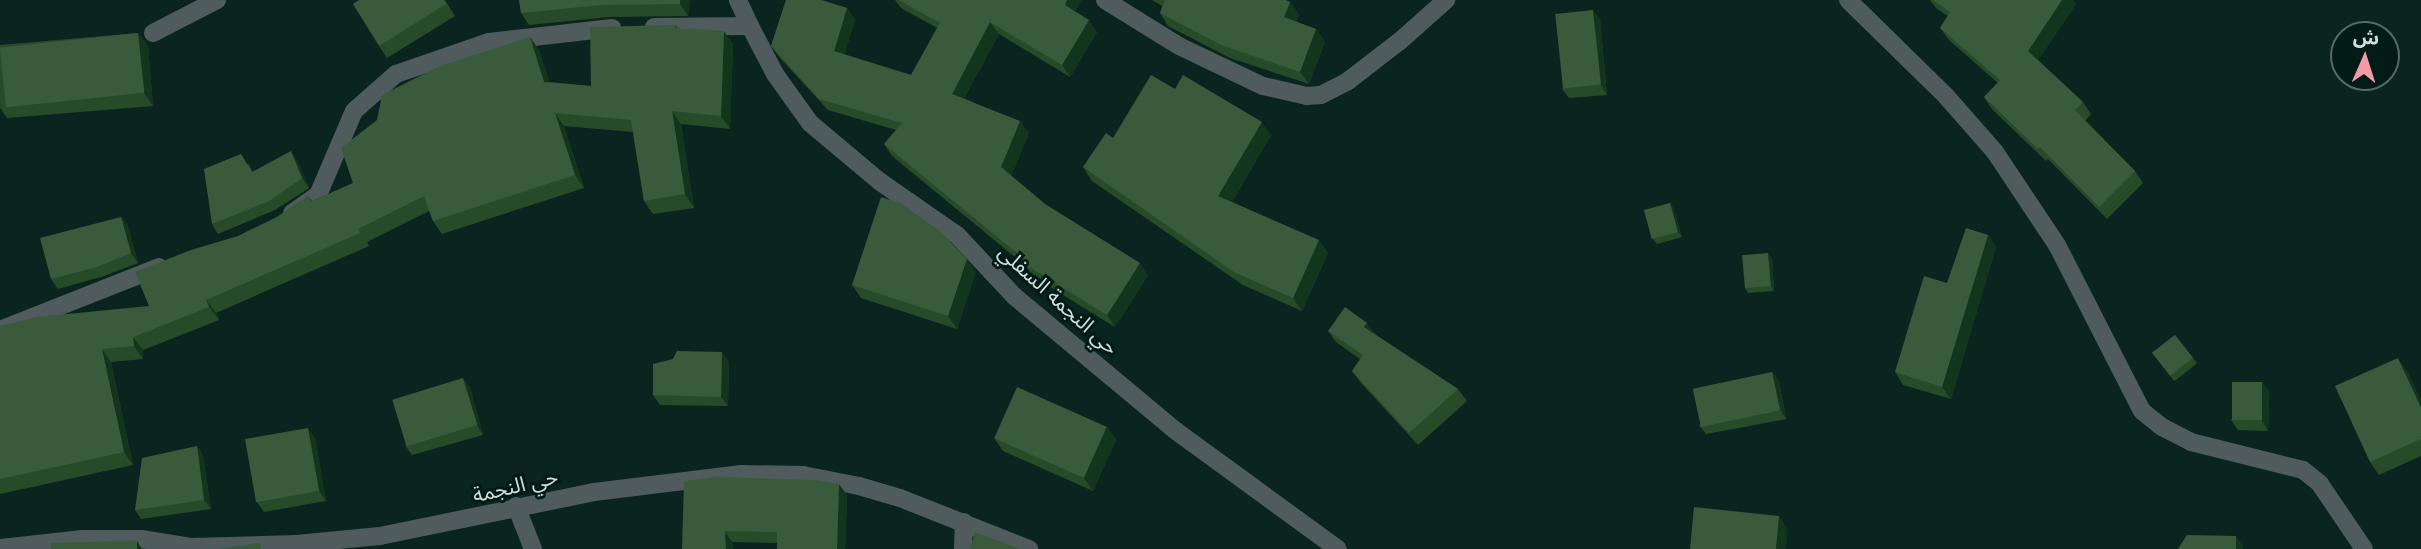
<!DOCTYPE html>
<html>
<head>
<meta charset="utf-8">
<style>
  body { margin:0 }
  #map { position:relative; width:2421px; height:549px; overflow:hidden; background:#0a251f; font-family:Mulish,"Noto Sans Arabic",sans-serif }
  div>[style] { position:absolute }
  .minor>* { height:18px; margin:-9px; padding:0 9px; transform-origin:9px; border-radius:9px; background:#4f5b5d }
  .wall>* { inset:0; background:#274b29; transform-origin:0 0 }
  .shaded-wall>* { inset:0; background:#14351d }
  .building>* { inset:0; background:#395b3c; transform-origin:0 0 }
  span { translate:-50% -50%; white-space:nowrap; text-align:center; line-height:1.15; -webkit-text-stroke:6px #021b16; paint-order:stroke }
  .street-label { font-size:21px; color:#d1e0dc }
  .north { position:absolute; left:2330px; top:21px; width:70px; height:70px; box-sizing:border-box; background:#021b16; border:2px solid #556a65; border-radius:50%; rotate:3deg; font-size:19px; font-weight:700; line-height:28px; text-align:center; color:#d1e0dc }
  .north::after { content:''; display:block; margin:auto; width:24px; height:32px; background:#f39aa7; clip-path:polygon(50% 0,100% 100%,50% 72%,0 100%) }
</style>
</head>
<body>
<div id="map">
  <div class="minor">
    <i style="left:1105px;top:0;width:87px;rotate:31.9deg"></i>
    <i style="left:1179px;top:46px;width:93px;rotate:25.5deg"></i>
    <i style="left:1263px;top:86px;width:45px;rotate:12.8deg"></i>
    <i style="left:1307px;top:96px;width:14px;rotate:-4deg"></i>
    <i style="left:1321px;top:95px;width:30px;rotate:-27deg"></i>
    <i style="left:1348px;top:81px;width:66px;rotate:-37.6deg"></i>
    <i style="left:1400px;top:41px;width:62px;rotate:-41.7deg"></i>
    <i style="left:1848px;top:0;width:137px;rotate:44.4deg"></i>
    <i style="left:1946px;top:96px;width:74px;rotate:48.8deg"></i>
    <i style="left:1995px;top:152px;width:112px;rotate:56.3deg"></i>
    <i style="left:2057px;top:245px;width:186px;rotate:62.9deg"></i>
    <i style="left:2142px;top:411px;width:26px;rotate:39deg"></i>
    <i style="left:2162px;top:427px;width:33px;rotate:27deg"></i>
    <i style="left:2191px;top:442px;width:115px;rotate:14deg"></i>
    <i style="left:2303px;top:470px;width:22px;rotate:39deg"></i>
    <i style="left:2320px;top:484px;width:78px;rotate:55.9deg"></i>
    <i style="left:750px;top:26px;width:54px;rotate:62.5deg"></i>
    <i style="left:775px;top:74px;width:60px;rotate:54.5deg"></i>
    <i style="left:810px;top:123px;width:90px;rotate:40deg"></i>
    <i style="left:879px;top:181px;width:95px;rotate:34.7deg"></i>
    <i style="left:957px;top:235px;width:83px;rotate:46.9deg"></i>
    <i style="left:1014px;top:296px;width:211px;rotate:39.8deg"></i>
    <i style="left:1176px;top:431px;width:200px;rotate:36.1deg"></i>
    <i style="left:654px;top:27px;width:96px;rotate:-0.6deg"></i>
    <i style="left:750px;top:26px;width:29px;rotate:-115deg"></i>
    <i style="left:153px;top:33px;width:72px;rotate:-27.3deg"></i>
    <i style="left:292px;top:213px;width:32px;rotate:-35deg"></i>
    <i style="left:318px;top:195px;width:91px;rotate:-66.8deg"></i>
    <i style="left:354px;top:111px;width:56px;rotate:-41.4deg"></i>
    <i style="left:396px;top:74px;width:98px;rotate:-19deg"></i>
    <i style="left:489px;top:42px;width:124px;rotate:-6.5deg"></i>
    <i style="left:0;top:330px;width:171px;rotate:-21.6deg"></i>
    <i style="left:516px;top:506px;width:46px;rotate:68.4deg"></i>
    <i style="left:0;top:548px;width:81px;rotate:-6.3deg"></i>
    <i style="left:81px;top:539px;width:60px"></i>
    <i style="left:141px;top:539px;width:52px;rotate:8.9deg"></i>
    <i style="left:192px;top:547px;width:105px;rotate:-1.6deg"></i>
    <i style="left:297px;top:544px;width:83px;rotate:-5.5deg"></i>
    <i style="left:380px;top:536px;width:218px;rotate:-11.6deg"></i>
    <i style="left:594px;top:492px;width:147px;rotate:-7deg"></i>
    <i style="left:740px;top:474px;width:63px;rotate:0.9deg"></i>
    <i style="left:803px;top:475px;width:57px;rotate:11.1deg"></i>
    <i style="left:859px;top:486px;width:43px;rotate:16.3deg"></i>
    <i style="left:900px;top:498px;width:139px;rotate:21.6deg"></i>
    <i style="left:963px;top:549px;width:27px;rotate:-88deg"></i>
  </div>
  <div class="wall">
    <i style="clip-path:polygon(445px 0,455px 16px,387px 58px,379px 46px)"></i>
    <i style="clip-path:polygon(519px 0,690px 0,688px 16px,609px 17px,529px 25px,521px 13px)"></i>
    <i style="clip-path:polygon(786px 0,822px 0,847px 8px,855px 20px,844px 55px,911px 75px,937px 28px,901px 8px,895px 0,1081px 0,1075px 12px,1097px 32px,1070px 77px,999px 34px,964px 98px,1029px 133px,1011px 176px,1045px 204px,1148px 275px,1115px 327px,1029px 274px,1021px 262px,892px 156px,884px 144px,896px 130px,828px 110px,780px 58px,771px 46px)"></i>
    <i style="clip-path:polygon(1152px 0,1285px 0,1290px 2px,1299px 15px,1296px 22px,1316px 29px,1325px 42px,1309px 84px,1230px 58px,1168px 26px,1160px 13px,1162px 6px)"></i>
    <i style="clip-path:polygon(1930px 0,2073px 0,2076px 4px,2038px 60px,2083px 102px,2091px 114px,2085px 121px,2135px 171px,2143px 183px,2107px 219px,2048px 159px,2046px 161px,1992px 109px,1984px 97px,1998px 83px,1949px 40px,1940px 28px,1948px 16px,1937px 9px)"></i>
    <i style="clip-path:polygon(1600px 19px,1607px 95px,1569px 98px,1562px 89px)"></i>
    <i style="clip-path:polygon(676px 25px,678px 28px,733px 44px,730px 129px,681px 124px,694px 208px,653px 214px,644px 201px,633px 132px,564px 126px,584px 188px,442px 234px,433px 221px,429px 211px,367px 242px,369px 246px,216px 313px,219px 320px,143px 350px,143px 359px,111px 362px,133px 465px,0 494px,0 326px,149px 306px,238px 236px,277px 217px,308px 196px,312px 201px,353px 183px,539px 50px,549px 82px,591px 86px)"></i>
    <i style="clip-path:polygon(138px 33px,148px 46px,153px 106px,7px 118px,0 108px,0 45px)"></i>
    <i style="clip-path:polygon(1175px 89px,1271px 135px,1232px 202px,1328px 253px,1302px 311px,1243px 285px,1092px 181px,1083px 167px,1113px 138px)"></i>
    <i style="clip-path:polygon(297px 160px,309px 188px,275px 210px,218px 234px,212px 224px,248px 163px,253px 172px)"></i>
    <i style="clip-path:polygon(1670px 203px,1673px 208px,1682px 237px,1657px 244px,1653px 239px)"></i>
    <i style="clip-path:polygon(121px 217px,128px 226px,138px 263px,104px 276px,58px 289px,51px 279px)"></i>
    <i style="clip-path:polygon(1988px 235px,1996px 247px,1951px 399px,1903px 385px,1895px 372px)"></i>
    <i style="clip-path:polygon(1772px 258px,1774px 291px,1748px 293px,1745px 288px)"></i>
    <i style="clip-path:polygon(976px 272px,957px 329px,861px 298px,852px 285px)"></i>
    <i style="clip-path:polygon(1328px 331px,1374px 334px,1458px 389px,1467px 401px,1418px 445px,1361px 383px,1352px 371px,1360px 359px,1336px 342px)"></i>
    <i style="left:2175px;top:335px;width:36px;height:29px;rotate:52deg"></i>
    <i style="clip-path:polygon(673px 359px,729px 362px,728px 406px,660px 405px,653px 395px)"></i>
    <i style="clip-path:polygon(2407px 371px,2421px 401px,2421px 456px,2379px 475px,2370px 462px)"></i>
    <i style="clip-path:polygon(1772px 372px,1779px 381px,1786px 419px,1706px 434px,1699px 425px)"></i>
    <i style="clip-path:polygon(2262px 382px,2269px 392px,2268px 431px,2238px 430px,2231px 420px)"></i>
    <i style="clip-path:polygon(470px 387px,483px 435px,412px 455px,405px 445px)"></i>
    <i style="clip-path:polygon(1107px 427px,1116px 440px,1093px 491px,1003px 451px,994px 438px)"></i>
    <i style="clip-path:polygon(315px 438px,326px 501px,264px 512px,257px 502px)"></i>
    <i style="clip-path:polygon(197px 446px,203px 456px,211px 509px,141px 519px,135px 510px)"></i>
    <i style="clip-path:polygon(684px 481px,847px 495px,845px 549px,777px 549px,777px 543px,732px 542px)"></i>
  </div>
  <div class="shaded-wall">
    <i style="clip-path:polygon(680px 0,690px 0,688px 16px,680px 4px)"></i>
    <i style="clip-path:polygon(1067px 0,1081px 0,1073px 17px,1065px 5px)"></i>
    <i style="clip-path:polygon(2062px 0,2073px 0,2076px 4px,2037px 62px,2028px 51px)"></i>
    <i style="clip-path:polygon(1290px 2px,1299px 15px,1293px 30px,1284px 17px)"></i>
    <i style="clip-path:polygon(847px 8px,855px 20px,842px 63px,834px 51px)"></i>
    <i style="clip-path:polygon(1593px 10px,1600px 19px,1607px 95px,1601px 85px)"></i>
    <i style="clip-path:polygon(1089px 20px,1097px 32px,1070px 77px,1062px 65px)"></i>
    <i style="clip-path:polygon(990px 22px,999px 34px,960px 105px,952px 94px)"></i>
    <i style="clip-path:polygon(1316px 29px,1325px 42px,1309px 84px,1300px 72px)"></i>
    <i style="clip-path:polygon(724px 31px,733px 44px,730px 129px,721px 116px)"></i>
    <i style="clip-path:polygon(138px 33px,148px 46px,153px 106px,144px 93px)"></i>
    <i style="clip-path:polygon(530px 37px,539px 50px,554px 95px,544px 82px)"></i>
    <i style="clip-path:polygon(672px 111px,681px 124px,694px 208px,685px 194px)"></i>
    <i style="clip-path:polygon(555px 113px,564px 126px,584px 188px,575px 175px)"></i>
    <i style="clip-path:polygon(1020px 121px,1029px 133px,1010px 179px,1001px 167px)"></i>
    <i style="clip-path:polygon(1262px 122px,1271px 135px,1228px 209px,1218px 196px)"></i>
    <i style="clip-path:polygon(291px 151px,297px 160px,309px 188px,302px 178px)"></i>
    <i style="clip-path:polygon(1670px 203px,1673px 208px,1682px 237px,1678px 232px)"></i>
    <i style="clip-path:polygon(121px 217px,128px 226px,138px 263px,131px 253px)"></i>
    <i style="clip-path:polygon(1988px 235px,1996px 247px,1951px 399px,1942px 387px)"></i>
    <i style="clip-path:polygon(1319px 240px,1328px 253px,1302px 311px,1293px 298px)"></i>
    <i style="clip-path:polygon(1768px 253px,1772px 258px,1774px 291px,1771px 286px)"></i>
    <i style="clip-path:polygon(967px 259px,976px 272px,957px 329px,948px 316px)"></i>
    <i style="clip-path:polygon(1140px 263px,1148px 275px,1115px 327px,1107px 315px)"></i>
    <i style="clip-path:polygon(206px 300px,216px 313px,219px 320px,209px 307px)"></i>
    <i style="clip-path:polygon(1367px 323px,1376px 335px,1364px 327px)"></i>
    <i style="clip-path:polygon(133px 337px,143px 350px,143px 359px,134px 346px)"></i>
    <i style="clip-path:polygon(102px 349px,111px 362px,133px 465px,124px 452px)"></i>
    <i style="clip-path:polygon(722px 352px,729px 362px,728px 406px,721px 397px)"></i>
    <i style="clip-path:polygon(2398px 358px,2407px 371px,2421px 401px,2421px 408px)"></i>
    <i style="clip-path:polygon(1772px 372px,1779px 381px,1786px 419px,1780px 410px)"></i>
    <i style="clip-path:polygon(463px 378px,470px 387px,483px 435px,477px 425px)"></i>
    <i style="clip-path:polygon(2262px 382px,2269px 392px,2268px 431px,2262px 421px)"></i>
    <i style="clip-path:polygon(1107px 427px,1116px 440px,1093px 491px,1084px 478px)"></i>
    <i style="clip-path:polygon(308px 428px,315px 438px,326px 501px,319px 491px)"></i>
    <i style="clip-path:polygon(197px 446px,203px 456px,211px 509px,204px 500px)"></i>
    <i style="clip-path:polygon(839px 484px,847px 495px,845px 549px,837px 549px)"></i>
    <i style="clip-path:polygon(1779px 516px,1788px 529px,1786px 549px,1776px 549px)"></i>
    <i style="clip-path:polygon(725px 531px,732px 542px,733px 549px,726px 549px)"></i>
    <i style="clip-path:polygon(2236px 536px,2243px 546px,2243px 549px,2236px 549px)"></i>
    <i style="clip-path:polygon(137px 541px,142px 549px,137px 549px)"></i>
  </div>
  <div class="building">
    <i style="clip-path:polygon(359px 0,444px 0,446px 4px,379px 46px,353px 4px)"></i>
    <i style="clip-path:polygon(519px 0,680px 0,680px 4px,601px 5px,521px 13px)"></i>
    <i style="clip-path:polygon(786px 0,820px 0,847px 8px,834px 51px,911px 75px,940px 23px,899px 0,1067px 0,1065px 5px,1089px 20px,1062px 65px,990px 22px,952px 94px,1020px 121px,1001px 167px,1045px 204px,1140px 263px,1107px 315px,1021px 262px,1023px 258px,884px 144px,902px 123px,819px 99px,771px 46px)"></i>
    <i style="clip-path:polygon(1165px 0,1285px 0,1290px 2px,1284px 17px,1316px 29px,1300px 72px,1221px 45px,1160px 13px)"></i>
    <i style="clip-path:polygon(1933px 0,2062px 0,2028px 51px,2083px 102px,2075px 110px,2135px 171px,2099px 207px,2040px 147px,2038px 149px,1984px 97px,2000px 80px,1940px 28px,1950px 12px)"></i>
    <i style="left:1593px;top:10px;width:75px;height:38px;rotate:84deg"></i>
    <i style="clip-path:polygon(676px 25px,675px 28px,724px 31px,721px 116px,672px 111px,685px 194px,644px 201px,631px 120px,555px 113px,575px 175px,433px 221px,424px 196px,358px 229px,360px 233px,206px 300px,209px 307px,133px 337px,134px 346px,102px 349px,124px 452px,0 479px,0 326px,37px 317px,149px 306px,135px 272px,191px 250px,238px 236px,277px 217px,308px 196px,311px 202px,353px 183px,341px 148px,377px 120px,382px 95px,440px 66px,530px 37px,544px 82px,591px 86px,590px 27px)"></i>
    <i style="left:138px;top:33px;width:60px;height:139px;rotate:84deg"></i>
    <i style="clip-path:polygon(1151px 75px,1175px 89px,1183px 75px,1262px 122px,1218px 196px,1319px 240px,1293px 298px,1234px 272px,1083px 167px,1106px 133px,1113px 138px)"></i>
    <i style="clip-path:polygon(291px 151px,302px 178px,269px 201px,212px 224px,204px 169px,241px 154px,252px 172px)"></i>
    <i style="clip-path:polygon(881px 197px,900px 203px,940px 231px,967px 259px,948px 316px,852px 285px)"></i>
    <i style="left:1670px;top:203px;width:30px;height:27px;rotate:75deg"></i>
    <i style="clip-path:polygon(121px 217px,131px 253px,97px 267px,51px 279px,40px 238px)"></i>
    <i style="clip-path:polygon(1966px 228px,1988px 235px,1942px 387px,1895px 372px,1924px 276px,1947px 283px)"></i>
    <i style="left:1768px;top:253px;width:33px;height:26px;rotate:85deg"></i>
    <i style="clip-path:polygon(1345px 307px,1367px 323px,1364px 327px,1458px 389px,1409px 433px,1352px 371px,1363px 355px,1328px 331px)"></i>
    <i style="left:2175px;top:335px;width:29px;height:29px;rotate:52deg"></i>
    <i style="clip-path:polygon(677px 351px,722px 352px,721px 397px,653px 395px,653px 364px,673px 359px)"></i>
    <i style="clip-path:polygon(2398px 358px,2421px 408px,2421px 439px,2370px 462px,2335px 386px)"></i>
    <i style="left:1772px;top:372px;width:39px;height:81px;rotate:78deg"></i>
    <i style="left:463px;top:378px;width:49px;height:74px;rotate:73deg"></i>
    <i style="left:2232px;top:382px;width:30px;height:38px"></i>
    <i style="left:1017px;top:387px;width:98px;height:56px;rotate:24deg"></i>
    <i style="left:308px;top:428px;width:64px;height:64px;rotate:80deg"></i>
    <i style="clip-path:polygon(197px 446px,204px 500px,135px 510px,142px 458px)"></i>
    <i style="clip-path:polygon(716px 477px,815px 480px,839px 484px,837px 549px,777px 549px,777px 532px,725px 531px,726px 549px,682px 549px,684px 481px)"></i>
    <i style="clip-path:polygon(1694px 507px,1779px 516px,1776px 549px,1690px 549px)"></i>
    <i style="clip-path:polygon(975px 532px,1021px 549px,970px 549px)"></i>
    <i style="clip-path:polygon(2187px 535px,2236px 536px,2236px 549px,2178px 549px)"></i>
    <i style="clip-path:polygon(137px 541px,137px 549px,51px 549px,50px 543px)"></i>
    <i style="clip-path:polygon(260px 543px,261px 549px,218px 549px)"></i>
  </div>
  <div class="street-label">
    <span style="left:1059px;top:299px;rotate:42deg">حي النجمة السفلي</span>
    <span style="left:515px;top:485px;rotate:-13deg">حي النجمة</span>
  </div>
  <div class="north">ش</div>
</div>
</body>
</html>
